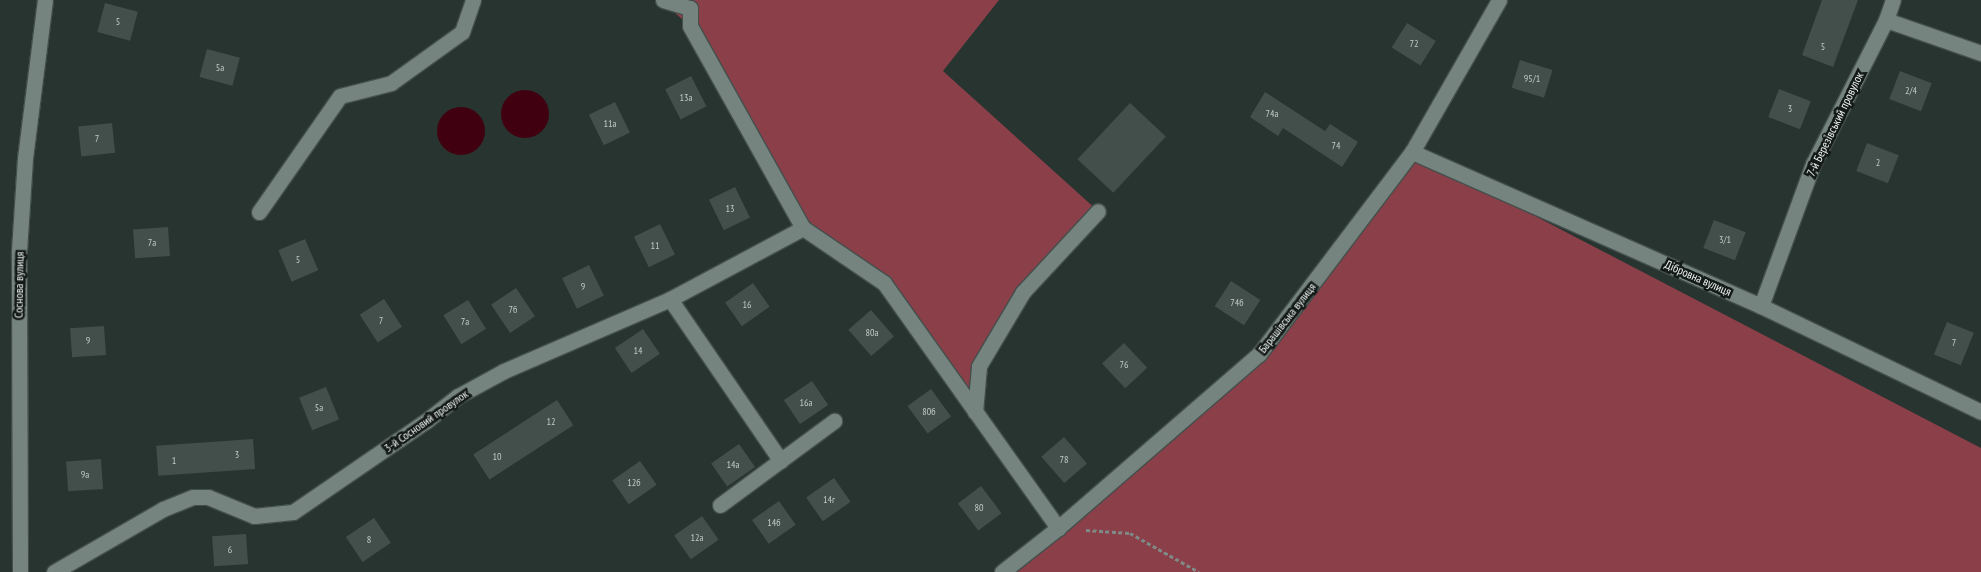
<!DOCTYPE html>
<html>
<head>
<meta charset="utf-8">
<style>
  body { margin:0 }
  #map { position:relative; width:1981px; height:572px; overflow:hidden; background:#273430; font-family:"PT Sans Narrow",sans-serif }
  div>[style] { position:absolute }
  .green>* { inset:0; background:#8a3f49 }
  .water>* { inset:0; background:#400010 }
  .round { border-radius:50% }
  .building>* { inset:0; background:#424f4b; transform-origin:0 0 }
  .path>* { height:3px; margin-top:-1.5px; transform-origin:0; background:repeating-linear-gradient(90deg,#7f8986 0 4px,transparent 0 6.5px) }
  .roads { filter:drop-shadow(1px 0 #444f4c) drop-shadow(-1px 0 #444f4c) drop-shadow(0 1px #444f4c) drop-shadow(0 -1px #444f4c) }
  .lane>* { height:15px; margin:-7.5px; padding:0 7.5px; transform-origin:7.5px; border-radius:7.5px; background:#75847f }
  .street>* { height:15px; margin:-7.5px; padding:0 7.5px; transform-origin:7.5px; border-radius:7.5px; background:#75847f }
  .secondary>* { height:15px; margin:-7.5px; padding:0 7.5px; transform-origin:7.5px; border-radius:7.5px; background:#75847f }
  span { translate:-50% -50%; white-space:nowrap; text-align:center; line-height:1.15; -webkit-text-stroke:5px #141a18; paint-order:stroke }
  .number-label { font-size:10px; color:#c2cbc8 }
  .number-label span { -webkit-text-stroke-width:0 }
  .street-label { font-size:12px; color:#ecf4f1 }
</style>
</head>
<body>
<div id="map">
  <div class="green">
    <i style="clip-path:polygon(660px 0,999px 0,943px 71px,1098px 211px,1023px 292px,979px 366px,975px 412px,884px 283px,803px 228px,690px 26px)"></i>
    <i style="clip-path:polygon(1412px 152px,1981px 448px,1981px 572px,1003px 572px,1259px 354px)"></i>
  </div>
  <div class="water">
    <i class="round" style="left:501px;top:90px;width:48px;height:48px"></i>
    <i class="round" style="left:437px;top:107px;width:48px;height:48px"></i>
  </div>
  <div class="building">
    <i style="clip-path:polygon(1822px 0,1858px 0,1833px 67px,1802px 55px)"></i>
    <i style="left:105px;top:3px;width:34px;height:30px;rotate:15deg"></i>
    <i style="left:1407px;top:23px;width:34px;height:29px;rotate:32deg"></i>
    <i style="left:207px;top:49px;width:34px;height:29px;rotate:15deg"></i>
    <i style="left:1520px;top:60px;width:34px;height:29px;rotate:17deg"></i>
    <i style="left:1900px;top:71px;width:34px;height:30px;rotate:21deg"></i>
    <i style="left:691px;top:76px;width:34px;height:29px;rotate:63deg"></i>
    <i style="left:1779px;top:89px;width:34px;height:30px;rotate:21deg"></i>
    <i style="clip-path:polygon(1265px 92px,1325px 131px,1330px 124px,1358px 142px,1342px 167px,1283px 128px,1278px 136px,1250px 117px)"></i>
    <i style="left:615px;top:102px;width:34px;height:29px;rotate:64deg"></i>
    <i style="left:1130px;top:103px;width:49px;height:77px;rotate:43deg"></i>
    <i style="left:112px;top:123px;width:30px;height:34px;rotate:84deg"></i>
    <i style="left:1867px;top:143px;width:34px;height:30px;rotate:21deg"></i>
    <i style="left:735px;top:187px;width:34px;height:29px;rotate:64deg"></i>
    <i style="left:1714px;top:220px;width:34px;height:30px;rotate:21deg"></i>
    <i style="left:660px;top:224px;width:34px;height:29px;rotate:64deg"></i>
    <i style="left:168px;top:227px;width:29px;height:35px;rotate:86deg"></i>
    <i style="left:305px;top:239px;width:34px;height:29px;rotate:67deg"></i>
    <i style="left:589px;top:265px;width:34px;height:30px;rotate:64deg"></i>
    <i style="left:1231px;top:281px;width:35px;height:30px;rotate:33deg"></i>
    <i style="left:753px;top:283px;width:29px;height:34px;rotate:55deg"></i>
    <i style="left:516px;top:288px;width:34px;height:30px;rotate:56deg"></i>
    <i style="left:384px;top:299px;width:33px;height:29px;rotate:57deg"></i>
    <i style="left:468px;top:300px;width:34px;height:29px;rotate:58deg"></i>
    <i style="left:871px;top:310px;width:35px;height:30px;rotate:49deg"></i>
    <i style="left:1947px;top:322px;width:29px;height:35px;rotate:22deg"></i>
    <i style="left:104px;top:326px;width:29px;height:34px;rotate:86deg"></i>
    <i style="left:643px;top:329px;width:30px;height:34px;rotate:56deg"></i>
    <i style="left:1124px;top:343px;width:34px;height:30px;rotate:47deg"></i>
    <i style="left:812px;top:381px;width:29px;height:34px;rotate:56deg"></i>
    <i style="left:326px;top:387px;width:35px;height:29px;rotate:68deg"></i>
    <i style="left:931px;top:389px;width:34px;height:29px;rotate:54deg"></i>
    <i style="left:557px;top:400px;width:30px;height:100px;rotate:57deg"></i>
    <i style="left:1064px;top:437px;width:35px;height:30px;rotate:49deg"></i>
    <i style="left:253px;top:439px;width:30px;height:97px;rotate:86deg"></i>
    <i style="left:739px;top:444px;width:28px;height:34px;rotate:55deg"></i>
    <i style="left:101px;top:459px;width:30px;height:35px;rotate:86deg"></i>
    <i style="left:640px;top:461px;width:29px;height:34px;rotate:55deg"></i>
    <i style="left:834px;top:478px;width:29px;height:34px;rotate:55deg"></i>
    <i style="left:981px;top:486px;width:34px;height:29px;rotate:53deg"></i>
    <i style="left:779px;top:501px;width:29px;height:33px;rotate:55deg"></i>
    <i style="left:702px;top:516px;width:29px;height:34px;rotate:55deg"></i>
    <i style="left:374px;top:518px;width:30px;height:34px;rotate:56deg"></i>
    <i style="left:246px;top:534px;width:30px;height:34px;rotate:86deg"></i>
  </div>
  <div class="path">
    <i style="left:1086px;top:530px;width:44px;rotate:3.9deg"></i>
    <i style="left:1130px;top:533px;width:79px;rotate:29.5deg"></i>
  </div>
  <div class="roads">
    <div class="lane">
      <i style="left:259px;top:212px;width:141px;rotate:-55.1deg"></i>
      <i style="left:340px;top:96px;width:53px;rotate:-14.3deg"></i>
      <i style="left:391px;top:83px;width:87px;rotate:-35.7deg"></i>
      <i style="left:462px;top:32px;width:34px;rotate:-71deg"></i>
      <i style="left:670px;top:299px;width:196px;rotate:55.6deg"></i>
      <i style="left:975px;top:412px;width:46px;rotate:-85deg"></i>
      <i style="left:979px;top:366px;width:86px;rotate:-59.3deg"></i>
      <i style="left:1023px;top:292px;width:110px;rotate:-47.2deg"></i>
      <i style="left:720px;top:505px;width:142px;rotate:-36.4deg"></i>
    </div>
    <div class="street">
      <i style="left:663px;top:0;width:28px;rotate:17deg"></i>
      <i style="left:690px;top:8px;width:18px;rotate:90deg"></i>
      <i style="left:690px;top:26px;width:231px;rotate:60.8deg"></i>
      <i style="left:803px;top:228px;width:98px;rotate:34.2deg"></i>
      <i style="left:884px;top:283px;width:301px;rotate:54.6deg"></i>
      <i style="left:1886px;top:20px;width:101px;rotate:19.2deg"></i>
      <i style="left:1412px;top:152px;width:381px;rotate:23.8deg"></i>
      <i style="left:1761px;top:306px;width:244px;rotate:25.7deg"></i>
      <i style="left:1761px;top:306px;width:151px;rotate:-69.9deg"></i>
      <i style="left:1813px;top:164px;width:161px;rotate:-63.1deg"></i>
      <i style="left:1886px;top:20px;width:21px;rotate:-71deg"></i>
      <i style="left:54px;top:572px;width:126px;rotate:-30deg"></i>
      <i style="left:163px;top:509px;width:32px;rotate:-22deg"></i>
      <i style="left:193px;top:497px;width:15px"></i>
      <i style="left:208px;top:497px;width:50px;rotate:22.4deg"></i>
      <i style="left:254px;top:516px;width:39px;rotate:-6deg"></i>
      <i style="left:293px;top:512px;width:161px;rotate:-34.4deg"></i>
      <i style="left:426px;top:421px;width:41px;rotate:-38deg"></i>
      <i style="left:458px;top:396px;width:52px;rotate:-28.5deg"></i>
      <i style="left:504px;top:371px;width:181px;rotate:-23.4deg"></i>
      <i style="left:670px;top:299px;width:151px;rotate:-28.1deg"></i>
      <i style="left:1002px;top:572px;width:71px;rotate:-38.2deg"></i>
      <i style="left:1058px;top:528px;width:266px;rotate:-40.9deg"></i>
      <i style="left:1259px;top:354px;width:253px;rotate:-52.9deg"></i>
      <i style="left:1412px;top:152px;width:175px;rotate:-60.2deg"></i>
    </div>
    <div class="secondary">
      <i style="left:20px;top:572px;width:321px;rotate:-90.2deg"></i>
      <i style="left:19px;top:251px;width:93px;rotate:-86.3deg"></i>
      <i style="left:25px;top:158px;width:159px;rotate:-82.8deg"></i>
    </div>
  </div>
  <div class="number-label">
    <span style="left:118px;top:22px">5</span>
    <span style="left:1414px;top:44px">72</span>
    <span style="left:1823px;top:47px">5</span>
    <span style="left:220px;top:68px">5а</span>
    <span style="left:1532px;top:79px">95/1</span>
    <span style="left:1911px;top:91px">2/4</span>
    <span style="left:686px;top:98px">13а</span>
    <span style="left:1790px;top:109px">3</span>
    <span style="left:1272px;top:114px">74а</span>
    <span style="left:610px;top:124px">11а</span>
    <span style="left:97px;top:139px">7</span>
    <span style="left:1336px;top:146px">74</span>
    <span style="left:1878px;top:163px">2</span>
    <span style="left:730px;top:209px">13</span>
    <span style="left:1725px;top:240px">3/1</span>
    <span style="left:152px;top:243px">7а</span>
    <span style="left:655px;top:246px">11</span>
    <span style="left:298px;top:260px">5</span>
    <span style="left:583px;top:287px">9</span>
    <span style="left:1237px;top:303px">74б</span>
    <span style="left:747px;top:305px">16</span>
    <span style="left:513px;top:310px">7б</span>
    <span style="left:381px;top:321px">7</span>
    <span style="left:465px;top:322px">7а</span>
    <span style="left:872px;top:333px">80а</span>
    <span style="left:88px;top:341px">9</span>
    <span style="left:1954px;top:343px">7</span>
    <span style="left:638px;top:351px">14</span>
    <span style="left:1124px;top:365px">76</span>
    <span style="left:806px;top:403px">16а</span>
    <span style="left:319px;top:408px">5а</span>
    <span style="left:929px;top:412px">80б</span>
    <span style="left:551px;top:422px">12</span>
    <span style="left:237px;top:455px">3</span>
    <span style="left:497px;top:457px">10</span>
    <span style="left:1064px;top:460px">78</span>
    <span style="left:174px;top:461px">1</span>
    <span style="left:733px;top:465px">14а</span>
    <span style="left:85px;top:475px">9а</span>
    <span style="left:634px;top:483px">12б</span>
    <span style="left:829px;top:500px">14г</span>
    <span style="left:979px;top:508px">80</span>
    <span style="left:774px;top:523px">14б</span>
    <span style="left:697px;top:538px">12а</span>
    <span style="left:369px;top:540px">8</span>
    <span style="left:230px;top:550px">6</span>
  </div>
  <div class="street-label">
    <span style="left:1835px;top:124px;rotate:-64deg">7-й Березівський провулок</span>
    <span style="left:1698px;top:278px;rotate:24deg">Дібровна вулиця</span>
    <span style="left:19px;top:285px;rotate:-89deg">Соснова вулиця</span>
    <span style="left:1287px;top:318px;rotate:-52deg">Барашівська вулиця</span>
    <span style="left:426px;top:421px;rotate:-35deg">3-й Сосновий провулок</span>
  </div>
</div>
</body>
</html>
